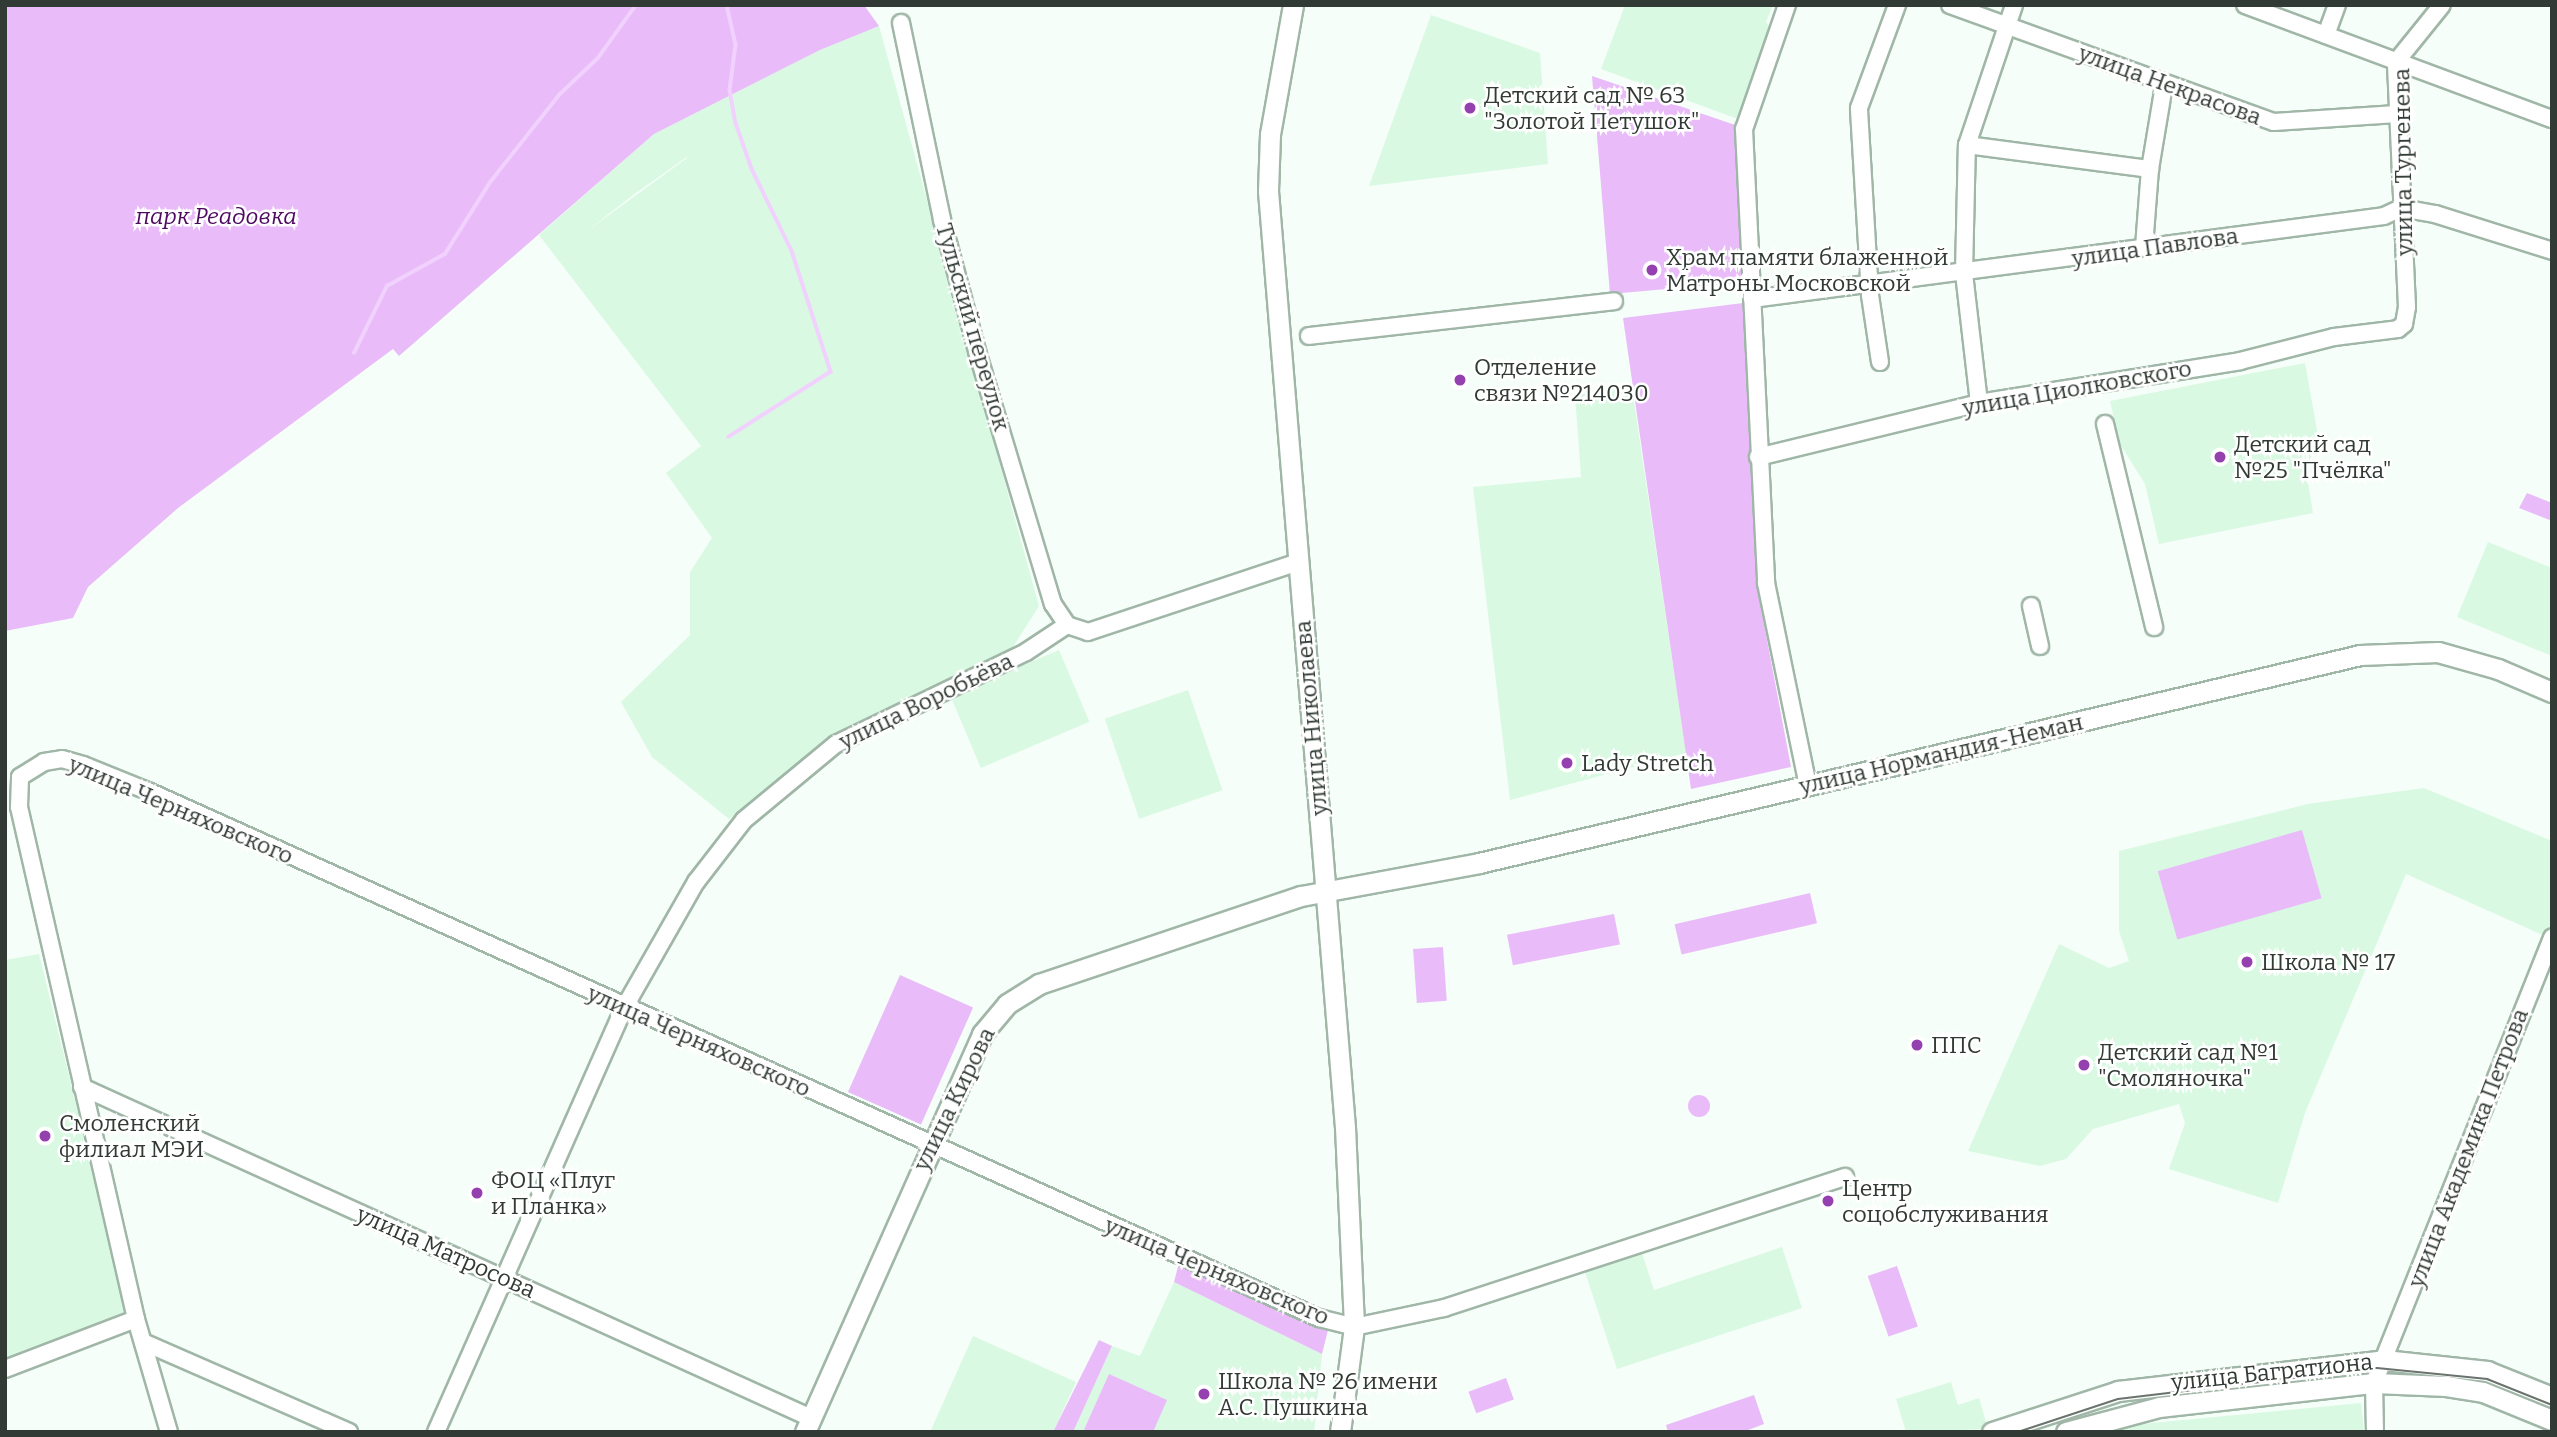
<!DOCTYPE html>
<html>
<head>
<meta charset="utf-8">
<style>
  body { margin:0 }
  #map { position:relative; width:2557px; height:1437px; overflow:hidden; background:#f5fef8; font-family:Bitter,serif }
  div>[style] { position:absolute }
  .built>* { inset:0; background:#daf9e3; transform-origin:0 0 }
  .green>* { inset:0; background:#e9bcf9; transform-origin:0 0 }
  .round { border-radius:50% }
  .stream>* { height:3.5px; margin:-1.75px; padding:0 1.75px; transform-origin:1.75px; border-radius:1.75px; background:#f1d1fd }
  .roads { filter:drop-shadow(2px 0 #a0b6a7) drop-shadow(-2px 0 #a0b6a7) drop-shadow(0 2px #a0b6a7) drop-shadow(0 -2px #a0b6a7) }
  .minor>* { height:16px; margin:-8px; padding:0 8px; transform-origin:8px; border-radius:8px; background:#fff }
  .major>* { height:19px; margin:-9.5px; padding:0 9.5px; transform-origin:9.5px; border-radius:9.5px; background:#fff }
  .tram>* { height:2px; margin:-1px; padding:0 1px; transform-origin:1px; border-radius:1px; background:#6a736d }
  .dots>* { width:19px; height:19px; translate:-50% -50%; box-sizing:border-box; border:4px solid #fff; border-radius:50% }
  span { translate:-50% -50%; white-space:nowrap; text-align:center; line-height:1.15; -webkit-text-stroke:5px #fff; paint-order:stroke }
  .street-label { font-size:23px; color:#313a34 }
  .poi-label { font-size:23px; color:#313a34 }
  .left { translate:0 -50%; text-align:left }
  .park-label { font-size:23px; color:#4e0a61; font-style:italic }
  .frame { position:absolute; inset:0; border:7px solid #313a34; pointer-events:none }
</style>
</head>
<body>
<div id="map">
  <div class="built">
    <i style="clip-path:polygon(1625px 5px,1773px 5px,1766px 22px,1772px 30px,1738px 119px,1601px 69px)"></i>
    <i style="clip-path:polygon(1431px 15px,1540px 53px,1548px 164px,1369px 186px)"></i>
    <i style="clip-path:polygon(evenodd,879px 26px,1039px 606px,1011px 650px,865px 718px,729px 819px,652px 757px,621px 702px,690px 635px,690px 572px,712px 538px,666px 473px,701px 446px,539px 235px,654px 134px,820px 50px,879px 26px,687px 157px,687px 158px,587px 231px,633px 195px,687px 157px)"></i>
    <i style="clip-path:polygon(2305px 363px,2318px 436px,2306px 471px,2313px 513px,2159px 544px,2145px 484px,2120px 444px,2110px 401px)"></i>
    <i style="clip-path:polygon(1632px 388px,1686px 753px,1510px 800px,1473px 487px,1581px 477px,1575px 395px)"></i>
    <i style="clip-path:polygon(2488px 542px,2552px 568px,2552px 656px,2457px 617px)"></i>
    <i style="left:1059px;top:650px;width:78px;height:118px;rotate:67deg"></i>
    <i style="left:1188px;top:690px;width:106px;height:88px;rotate:71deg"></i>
    <i style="clip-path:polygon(2424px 788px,2552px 841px,2552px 924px,2547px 937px,2406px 874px,2305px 1113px,2278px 1203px,2169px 1169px,2185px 1123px,2179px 1104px,2093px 1129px,2066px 1159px,2040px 1166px,1968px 1151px,2059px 944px,2109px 968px,2129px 961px,2119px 931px,2119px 851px,2308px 804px)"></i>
    <i style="clip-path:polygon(39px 954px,127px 1311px,5px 1359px,5px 960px)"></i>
    <i style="clip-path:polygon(1782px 1247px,1802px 1308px,1617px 1369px,1585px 1272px,1642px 1253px,1654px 1290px)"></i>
    <i style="clip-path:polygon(1174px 1282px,1322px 1354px,1314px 1432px,1073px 1432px,1112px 1346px,1140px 1356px)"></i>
    <i style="clip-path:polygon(973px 1336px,1076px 1382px,1053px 1432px,930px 1432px)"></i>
    <i style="clip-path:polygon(1951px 1382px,1958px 1405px,1979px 1398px,1988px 1429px,1906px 1432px,1896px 1399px)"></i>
    <i style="clip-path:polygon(2361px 1403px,2364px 1432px,2103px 1432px,2121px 1426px)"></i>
  </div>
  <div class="green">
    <i style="clip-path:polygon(5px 5px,864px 5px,879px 26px,820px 50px,654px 134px,399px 356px,393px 349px,178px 508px,88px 587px,73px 618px,5px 631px)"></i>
    <i style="clip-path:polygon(1592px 76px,1738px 126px,1747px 282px,1610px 294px)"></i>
    <i style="clip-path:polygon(1743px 303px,1757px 587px,1791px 767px,1691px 789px,1623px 318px)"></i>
    <i style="clip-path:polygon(2527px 493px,2552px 503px,2552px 521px,2519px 508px)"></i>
    <i style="left:2302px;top:830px;width:71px;height:150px;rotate:74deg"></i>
    <i style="left:1810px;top:893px;width:31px;height:139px;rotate:77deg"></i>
    <i style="left:1614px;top:914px;width:31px;height:109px;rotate:79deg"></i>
    <i style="left:1443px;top:947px;width:54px;height:30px;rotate:86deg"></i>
    <i style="left:900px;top:975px;width:80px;height:128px;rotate:24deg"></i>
    <i class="round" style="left:1688px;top:1095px;width:22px;height:22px"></i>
    <i style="clip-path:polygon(1179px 1263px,1329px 1326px,1322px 1354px,1174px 1282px)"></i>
    <i style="left:1897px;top:1266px;width:64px;height:31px;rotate:71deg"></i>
    <i style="clip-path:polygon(1099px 1340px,1112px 1346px,1073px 1432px,1053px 1432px)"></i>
    <i style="clip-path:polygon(1109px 1374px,1167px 1400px,1153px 1432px,1083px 1432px)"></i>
    <i style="left:1506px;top:1378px;width:23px;height:40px;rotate:70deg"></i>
    <i style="clip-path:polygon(1754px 1395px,1764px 1424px,1743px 1432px,1668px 1432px,1666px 1425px)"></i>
  </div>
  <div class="stream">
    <i style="left:727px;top:5px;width:41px;rotate:77.3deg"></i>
    <i style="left:736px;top:45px;width:45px;rotate:97.6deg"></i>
    <i style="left:730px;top:90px;width:34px;rotate:80deg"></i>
    <i style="left:736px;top:123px;width:49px;rotate:70.8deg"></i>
    <i style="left:752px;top:169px;width:91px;rotate:64deg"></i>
    <i style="left:792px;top:251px;width:127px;rotate:72.1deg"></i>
    <i style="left:831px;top:372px;width:121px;rotate:147.5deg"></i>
    <i style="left:354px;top:353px;width:75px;rotate:-63.8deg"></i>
    <i style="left:387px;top:286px;width:66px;rotate:-28.9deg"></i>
    <i style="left:445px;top:254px;width:86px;rotate:-57.8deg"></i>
    <i style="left:491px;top:181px;width:111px;rotate:-51.6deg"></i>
    <i style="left:560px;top:94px;width:52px;rotate:-43.5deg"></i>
    <i style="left:598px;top:58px;width:65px;rotate:-54.4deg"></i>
  </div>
  <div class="roads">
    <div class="minor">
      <i style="left:1787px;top:5px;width:131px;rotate:109.1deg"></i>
      <i style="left:1744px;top:129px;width:455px;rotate:87.2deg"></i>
      <i style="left:1766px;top:583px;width:207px;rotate:78.3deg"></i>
      <i style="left:1950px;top:5px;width:344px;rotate:19.9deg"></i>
      <i style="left:2274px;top:122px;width:123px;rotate:-3.7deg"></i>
      <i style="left:2245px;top:5px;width:327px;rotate:20.4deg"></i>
      <i style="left:901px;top:23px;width:201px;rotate:78.2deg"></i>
      <i style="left:942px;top:220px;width:136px;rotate:75deg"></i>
      <i style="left:977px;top:351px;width:264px;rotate:73.3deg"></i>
      <i style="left:1053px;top:604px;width:25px;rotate:56deg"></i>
      <i style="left:2326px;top:35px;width:32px;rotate:-70deg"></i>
      <i style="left:1967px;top:145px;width:185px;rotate:7.5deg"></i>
      <i style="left:2144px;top:247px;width:78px;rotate:-85.6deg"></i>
      <i style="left:2150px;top:169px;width:85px;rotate:-80.5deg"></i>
      <i style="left:1752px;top:299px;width:637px;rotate:-7.48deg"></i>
      <i style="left:2384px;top:216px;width:19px;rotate:-25deg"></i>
      <i style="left:2401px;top:208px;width:35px;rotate:10deg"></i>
      <i style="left:2435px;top:214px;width:123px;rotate:17.5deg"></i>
      <i style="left:1309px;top:336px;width:307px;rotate:-6.5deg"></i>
      <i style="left:1880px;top:362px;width:68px;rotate:-98.5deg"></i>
      <i style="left:1870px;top:295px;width:187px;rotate:-93.4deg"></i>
      <i style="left:1859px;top:108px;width:110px;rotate:-69.7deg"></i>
      <i style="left:1979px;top:403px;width:131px;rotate:-96.6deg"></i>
      <i style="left:1964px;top:273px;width:128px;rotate:-88.7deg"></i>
      <i style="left:1967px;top:145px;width:148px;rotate:-71.4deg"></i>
      <i style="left:2105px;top:424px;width:209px;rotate:76.4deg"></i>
      <i style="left:1758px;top:457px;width:228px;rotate:-13.7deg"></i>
      <i style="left:1979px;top:403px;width:264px;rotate:-9.1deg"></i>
      <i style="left:2240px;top:361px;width:97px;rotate:-14.3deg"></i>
      <i style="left:2334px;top:337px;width:64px;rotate:-7.1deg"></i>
      <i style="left:2398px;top:329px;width:8px;rotate:-40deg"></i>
      <i style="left:2404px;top:324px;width:17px;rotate:-80deg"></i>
      <i style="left:2407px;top:307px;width:245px;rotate:-92.6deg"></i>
      <i style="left:2396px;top:62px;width:73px;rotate:-51.1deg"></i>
      <i style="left:2031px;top:606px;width:41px;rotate:77.3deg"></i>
      <i style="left:82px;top:1087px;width:801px;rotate:24.42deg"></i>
      <i style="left:143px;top:1342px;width:225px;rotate:23.6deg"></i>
      <i style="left:5px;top:1369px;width:140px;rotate:-20.9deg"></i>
      <i style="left:169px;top:1432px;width:118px;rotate:-106.3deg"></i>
      <i style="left:136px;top:1319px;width:525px;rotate:-102.87deg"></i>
      <i style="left:19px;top:807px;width:30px;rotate:-88deg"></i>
      <i style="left:20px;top:777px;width:28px;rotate:-32deg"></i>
      <i style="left:44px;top:762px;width:18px;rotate:-9deg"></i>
      <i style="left:62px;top:759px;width:22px;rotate:16deg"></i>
      <i style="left:83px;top:765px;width:72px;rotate:21.9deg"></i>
      <i style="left:150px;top:792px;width:1282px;rotate:24.23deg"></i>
      <i style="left:1319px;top:1318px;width:36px;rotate:14deg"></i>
      <i style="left:1354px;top:1327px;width:92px;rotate:-11.9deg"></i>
      <i style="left:1444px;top:1308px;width:422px;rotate:-18.1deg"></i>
      <i style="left:436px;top:1432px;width:464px;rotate:-66.1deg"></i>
      <i style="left:624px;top:1008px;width:145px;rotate:-60.3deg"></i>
      <i style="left:696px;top:882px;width:78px;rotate:-52.3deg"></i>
      <i style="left:744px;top:820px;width:119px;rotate:-39.6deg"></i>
      <i style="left:836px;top:744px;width:211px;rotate:-25.8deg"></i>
      <i style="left:1026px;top:652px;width:49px;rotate:-33.4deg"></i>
      <i style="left:1067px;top:625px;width:22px;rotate:18deg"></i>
      <i style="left:1088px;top:632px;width:219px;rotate:-18.4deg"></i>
      <i style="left:2375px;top:1432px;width:49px;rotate:-91.2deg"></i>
      <i style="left:2374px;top:1383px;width:480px;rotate:-68.2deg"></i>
    </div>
    <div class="major">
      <i style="left:1293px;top:5px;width:131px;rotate:100.1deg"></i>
      <i style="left:1270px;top:134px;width:57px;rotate:92deg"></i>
      <i style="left:1268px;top:191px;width:939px;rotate:85.3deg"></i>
      <i style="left:1345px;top:1127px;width:200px;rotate:87.4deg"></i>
      <i style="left:1354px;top:1327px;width:106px;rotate:97.6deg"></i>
      <i style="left:805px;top:1432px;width:436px;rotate:-66deg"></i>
      <i style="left:982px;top:1034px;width:39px;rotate:-50deg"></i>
      <i style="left:1007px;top:1004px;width:38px;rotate:-32deg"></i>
      <i style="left:1039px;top:984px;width:276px;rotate:-18.6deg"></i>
      <i style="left:1301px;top:896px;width:181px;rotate:-10.5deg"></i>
      <i style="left:1479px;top:863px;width:905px;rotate:-13.28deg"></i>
      <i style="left:2360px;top:655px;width:78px;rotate:-2.2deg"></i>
      <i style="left:2438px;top:652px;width:62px;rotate:15.8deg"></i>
      <i style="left:2498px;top:669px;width:59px;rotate:23.1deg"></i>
      <i style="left:1992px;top:1432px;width:133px;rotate:-18deg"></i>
      <i style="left:2118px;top:1391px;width:268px;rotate:-6.6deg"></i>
      <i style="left:2384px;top:1360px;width:104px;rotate:6.1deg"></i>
      <i style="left:2487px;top:1371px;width:70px;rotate:21.8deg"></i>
      <i style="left:2066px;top:1432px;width:96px;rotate:-15deg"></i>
      <i style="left:2159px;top:1407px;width:216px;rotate:-6.4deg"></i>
      <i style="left:2374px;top:1383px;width:72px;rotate:2.4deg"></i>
      <i style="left:2446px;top:1386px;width:37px;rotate:9deg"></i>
      <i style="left:2483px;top:1392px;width:74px;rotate:22.1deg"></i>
    </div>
  </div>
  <div class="tram">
    <i style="left:2018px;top:1432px;width:105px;rotate:-18.3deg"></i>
    <i style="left:2118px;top:1399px;width:261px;rotate:-6.8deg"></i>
    <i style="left:2377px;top:1368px;width:111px;rotate:5.7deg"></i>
    <i style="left:2487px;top:1379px;width:70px;rotate:21.8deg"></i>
  </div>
  <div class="dots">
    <i style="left:1470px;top:108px;background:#9441af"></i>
    <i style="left:1652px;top:270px;background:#9441af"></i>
    <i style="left:1460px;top:380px;background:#9441af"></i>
    <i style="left:2220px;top:457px;background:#9441af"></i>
    <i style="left:1567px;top:763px;background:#9441af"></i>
    <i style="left:2247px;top:962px;background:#9441af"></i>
    <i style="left:1917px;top:1045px;background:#9441af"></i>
    <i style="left:2084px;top:1065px;background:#9441af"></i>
    <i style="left:45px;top:1136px;background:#9441af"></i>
    <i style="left:477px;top:1193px;background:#9441af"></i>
    <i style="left:1828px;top:1201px;background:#9441af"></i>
    <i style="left:1204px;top:1394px;background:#9441af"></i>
  </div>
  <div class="street-label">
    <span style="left:2170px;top:85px;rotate:20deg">улица Некрасова</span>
    <span style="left:2403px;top:162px;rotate:-91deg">улица Тургенева</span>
    <span style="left:2155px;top:247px;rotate:-8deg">улица Павлова</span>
    <span style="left:973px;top:327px;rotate:74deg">Тульский переулок</span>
    <span style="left:2077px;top:388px;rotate:-10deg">улица Циолковского</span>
    <span style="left:926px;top:701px;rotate:-26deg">улица Воробьёва</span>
    <span style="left:1311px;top:718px;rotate:-95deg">улица Николаева</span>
    <span style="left:1941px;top:754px;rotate:-13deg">улица Нормандия-Неман</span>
    <span style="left:181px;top:810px;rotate:23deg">улица Черняховского</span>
    <span style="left:699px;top:1041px;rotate:24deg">улица Черняховского</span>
    <span style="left:954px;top:1099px;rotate:-64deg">улица Кирова</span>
    <span style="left:2468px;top:1148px;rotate:-69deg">улица Академика Петрова</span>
    <span style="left:446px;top:1252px;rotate:24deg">улица Матросова</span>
    <span style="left:1217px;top:1271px;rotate:23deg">улица Черняховского</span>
    <span style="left:2272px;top:1372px;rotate:-6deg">улица Багратиона</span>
  </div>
  <div class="poi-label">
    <span class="left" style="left:1484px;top:108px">Детский сад № 63<br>"Золотой Петушок"</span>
    <span class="left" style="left:1666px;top:270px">Храм памяти блаженной<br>Матроны Московской</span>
    <span class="left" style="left:1474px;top:380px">Отделение<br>связи №214030</span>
    <span class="left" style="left:2234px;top:457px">Детский сад<br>№25 "Пчёлка"</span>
    <span class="left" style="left:1581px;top:763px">Lady Stretch</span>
    <span class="left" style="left:2261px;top:962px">Школа № 17</span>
    <span class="left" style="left:1931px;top:1045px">ППС</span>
    <span class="left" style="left:2098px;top:1065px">Детский сад №1<br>"Смоляночка"</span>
    <span class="left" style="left:59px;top:1136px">Смоленский<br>филиал МЭИ</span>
    <span class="left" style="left:491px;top:1193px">ФОЦ «Плуг<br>и Планка»</span>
    <span class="left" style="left:1842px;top:1201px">Центр<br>соцобслуживания</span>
    <span class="left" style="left:1218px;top:1394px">Школа № 26 имени<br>А.С. Пушкина</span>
  </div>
  <div class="park-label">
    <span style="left:216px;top:216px">парк Реадовка</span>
  </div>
  <div class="frame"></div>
</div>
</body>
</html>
